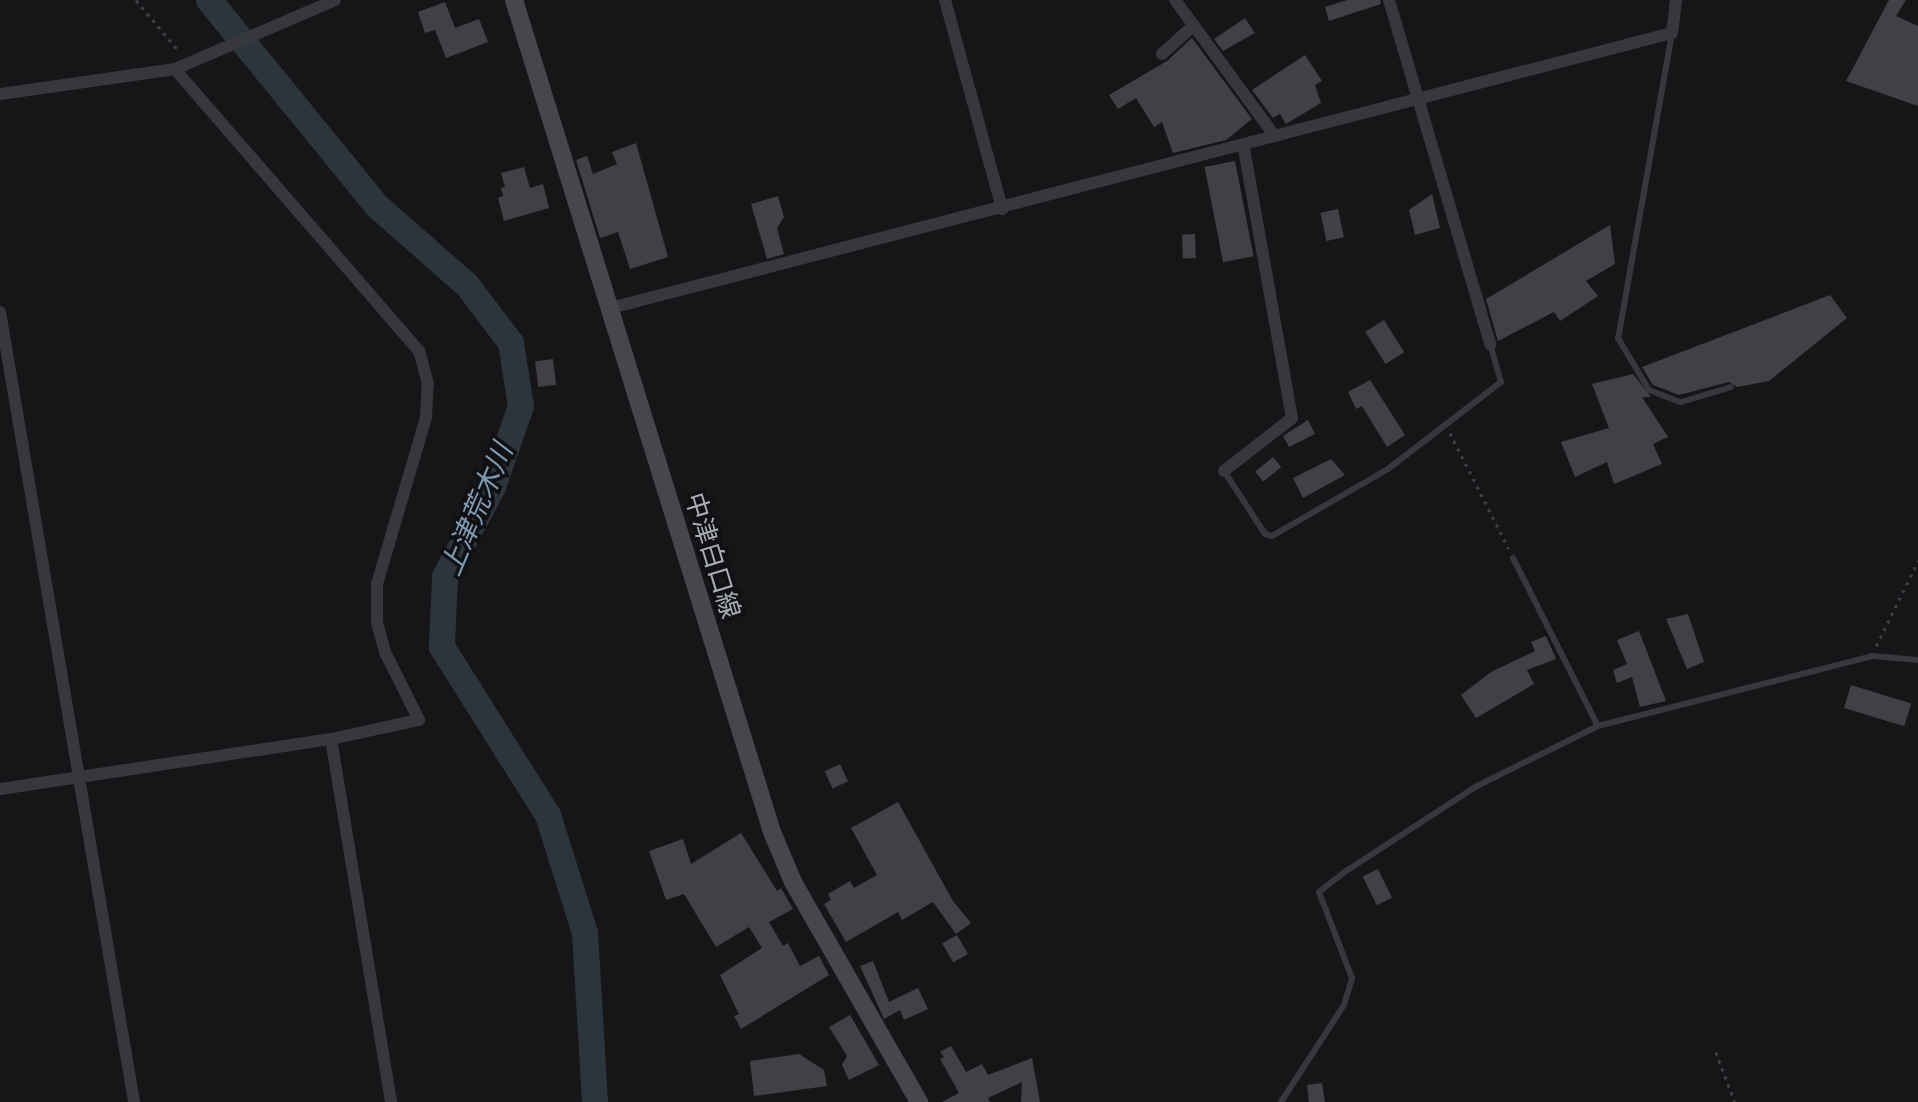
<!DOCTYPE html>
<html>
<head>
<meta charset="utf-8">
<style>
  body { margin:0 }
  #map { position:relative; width:1918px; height:1102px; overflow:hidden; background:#161618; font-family:"Alegreya Sans","Noto Sans JP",sans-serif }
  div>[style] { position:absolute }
  .river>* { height:26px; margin:-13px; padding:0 13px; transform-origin:13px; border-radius:13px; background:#2c353c }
  .building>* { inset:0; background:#404145; transform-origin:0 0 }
  .path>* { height:2.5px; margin-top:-1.25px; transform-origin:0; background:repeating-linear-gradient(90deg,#3d3f44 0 3.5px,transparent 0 8.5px) }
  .service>* { height:6px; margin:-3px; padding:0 3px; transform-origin:3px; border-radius:3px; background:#37383d }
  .minor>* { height:12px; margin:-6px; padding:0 6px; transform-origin:6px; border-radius:6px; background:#37383d }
  .secondary>* { height:18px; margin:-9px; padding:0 9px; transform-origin:9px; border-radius:9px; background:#45474d }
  span { translate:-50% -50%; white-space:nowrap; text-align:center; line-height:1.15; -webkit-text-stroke:7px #111113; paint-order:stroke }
  .street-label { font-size:26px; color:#a8adb8 }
  .water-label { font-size:28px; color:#7f9bb3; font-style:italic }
</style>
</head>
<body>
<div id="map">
  <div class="river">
    <i style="left:209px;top:0;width:266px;rotate:50.8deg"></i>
    <i style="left:377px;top:206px;width:120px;rotate:41.3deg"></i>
    <i style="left:467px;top:285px;width:73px;rotate:52.8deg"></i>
    <i style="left:511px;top:343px;width:64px;rotate:81deg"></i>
    <i style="left:521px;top:406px;width:86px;rotate:109.1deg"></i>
    <i style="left:493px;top:487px;width:102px;rotate:118.1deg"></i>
    <i style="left:445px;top:577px;width:70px;rotate:92.5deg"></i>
    <i style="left:442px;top:647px;width:199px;rotate:57.8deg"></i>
    <i style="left:548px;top:815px;width:124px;rotate:72.6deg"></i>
    <i style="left:585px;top:933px;width:169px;rotate:86.6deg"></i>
  </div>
  <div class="building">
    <i style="clip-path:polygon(1347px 0,1380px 0,1381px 4px,1329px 21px,1325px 7px)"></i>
    <i style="clip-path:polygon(1889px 0,1906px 0,1896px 16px,1918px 26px,1918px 106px,1846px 81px)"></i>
    <i style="clip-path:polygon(445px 2px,455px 28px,479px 19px,488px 42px,446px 58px,435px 30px,425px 33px,418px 12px)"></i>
    <i style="clip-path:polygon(1245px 18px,1255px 33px,1223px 51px,1214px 39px)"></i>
    <i style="clip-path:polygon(1192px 38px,1252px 119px,1226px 140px,1173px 153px,1162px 122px,1154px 127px,1136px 98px,1118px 109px,1109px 95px,1167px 61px)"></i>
    <i style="clip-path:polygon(1305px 55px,1322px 81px,1315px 85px,1321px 103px,1286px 124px,1280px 114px,1273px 118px,1252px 90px)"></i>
    <i style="clip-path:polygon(636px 143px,668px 257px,630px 269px,618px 232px,600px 238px,576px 160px,587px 156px,593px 174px,617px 164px,612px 152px)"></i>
    <i style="left:1235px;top:161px;width:97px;height:31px;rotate:79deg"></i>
    <i style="clip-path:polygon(524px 167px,530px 188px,543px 184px,549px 208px,504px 221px,498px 198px,503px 196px,501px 188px,505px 187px,501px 173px)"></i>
    <i style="clip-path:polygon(1432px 194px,1440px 228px,1415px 235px,1409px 210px)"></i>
    <i style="clip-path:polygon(778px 196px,784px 217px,777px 228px,784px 254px,767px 259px,751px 204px)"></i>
    <i style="left:1338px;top:209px;width:29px;height:18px;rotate:78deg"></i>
    <i style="clip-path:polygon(1610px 225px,1615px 264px,1586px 281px,1598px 296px,1560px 321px,1554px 312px,1498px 341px,1486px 299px)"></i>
    <i style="left:1195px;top:234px;width:24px;height:13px;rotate:88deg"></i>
    <i style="clip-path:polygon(1830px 295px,1847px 318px,1769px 381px,1737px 387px,1729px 382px,1679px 395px,1653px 385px,1642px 367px)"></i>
    <i style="left:1384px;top:320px;width:38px;height:22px;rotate:58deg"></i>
    <i style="left:553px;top:359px;width:26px;height:18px;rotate:83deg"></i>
    <i style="clip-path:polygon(1633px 374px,1651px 397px,1642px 397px,1668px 437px,1653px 444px,1662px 464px,1614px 484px,1607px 462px,1575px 477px,1561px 442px,1609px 428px,1592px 384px)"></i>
    <i style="clip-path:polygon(1370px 380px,1405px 435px,1387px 447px,1362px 406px,1356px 409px,1348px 392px)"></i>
    <i style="clip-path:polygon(1308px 420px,1315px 434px,1289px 447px,1283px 436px)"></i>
    <i style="left:1273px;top:457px;width:13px;height:23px;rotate:51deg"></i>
    <i style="clip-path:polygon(1331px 459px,1345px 475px,1303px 498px,1293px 478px)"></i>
    <i style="clip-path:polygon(1688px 614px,1704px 662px,1687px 669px,1666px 619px)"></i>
    <i style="clip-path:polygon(1639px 631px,1666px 701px,1640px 707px,1632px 677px,1617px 683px,1613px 670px,1627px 664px,1617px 640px)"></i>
    <i style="clip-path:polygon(1546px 636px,1556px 659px,1527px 670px,1534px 684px,1476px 718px,1461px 695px,1491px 672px,1535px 651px,1531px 642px)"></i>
    <i style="left:1851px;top:685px;width:63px;height:24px;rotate:17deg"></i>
    <i style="left:840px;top:764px;width:19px;height:17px;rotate:65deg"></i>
    <i style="clip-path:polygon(898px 802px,953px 901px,971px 923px,956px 934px,933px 902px,902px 920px,898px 912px,846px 942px,824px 904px,831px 900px,828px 894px,850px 881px,854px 888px,877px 875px,851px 828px)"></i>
    <i style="clip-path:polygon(741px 833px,777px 891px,781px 888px,793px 909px,769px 922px,783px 946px,788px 943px,800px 966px,819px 956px,829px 975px,741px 1029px,734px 1016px,739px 1014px,720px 975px,762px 948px,749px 927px,716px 947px,684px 894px,666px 900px,649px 851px,683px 839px,691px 864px)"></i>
    <i style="left:1378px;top:869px;width:32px;height:17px;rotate:64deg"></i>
    <i style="left:957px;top:935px;width:22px;height:17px;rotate:60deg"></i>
    <i style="clip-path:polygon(873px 961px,889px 1002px,918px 988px,928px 1009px,904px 1020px,900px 1010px,884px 1019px,860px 966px)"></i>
    <i style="clip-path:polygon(850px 1015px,879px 1065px,849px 1080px,842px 1065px,847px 1056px,829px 1027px)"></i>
    <i style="clip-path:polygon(951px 1046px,966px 1072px,982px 1064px,988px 1075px,1032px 1058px,1040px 1102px,1021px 1102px,1022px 1082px,988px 1098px,990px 1102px,942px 1102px,959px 1093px,940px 1059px,944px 1057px,940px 1052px)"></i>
    <i style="clip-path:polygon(799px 1054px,824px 1070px,827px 1086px,754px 1096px,750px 1061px)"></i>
    <i style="clip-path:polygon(1322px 1083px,1325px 1102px,1309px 1102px,1307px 1085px)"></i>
  </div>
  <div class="path">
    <i style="left:136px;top:0;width:67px;rotate:49.9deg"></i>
    <i style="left:1450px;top:433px;width:130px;rotate:63deg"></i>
    <i style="left:1876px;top:646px;width:95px;rotate:-63.7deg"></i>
    <i style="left:1716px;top:1052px;width:53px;rotate:69.2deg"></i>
  </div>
  <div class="service">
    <i style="left:1672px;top:33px;width:310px;rotate:100deg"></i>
    <i style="left:1618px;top:338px;width:61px;rotate:59.2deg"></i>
    <i style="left:1649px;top:390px;width:34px;rotate:21deg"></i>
    <i style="left:1681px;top:402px;width:52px;rotate:-16.7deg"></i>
    <i style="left:1224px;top:471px;width:75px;rotate:56.9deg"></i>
    <i style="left:1265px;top:534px;width:7px;rotate:16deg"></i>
    <i style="left:1272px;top:536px;width:134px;rotate:-30deg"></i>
    <i style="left:1388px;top:469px;width:143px;rotate:-37.6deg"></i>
    <i style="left:1501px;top:382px;width:40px;rotate:-106deg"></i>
    <i style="left:1513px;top:558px;width:188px;rotate:63.2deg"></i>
    <i style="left:1281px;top:1102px;width:116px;rotate:-57deg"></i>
    <i style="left:1344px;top:1005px;width:28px;rotate:-73deg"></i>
    <i style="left:1352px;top:978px;width:92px;rotate:-111deg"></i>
    <i style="left:1319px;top:892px;width:31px;rotate:-38deg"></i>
    <i style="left:1343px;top:873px;width:160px;rotate:-33deg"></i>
    <i style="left:1477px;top:786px;width:135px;rotate:-26.4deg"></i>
    <i style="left:1598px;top:726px;width:283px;rotate:-14.3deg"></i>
    <i style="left:1872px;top:656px;width:46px;rotate:5deg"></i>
  </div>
  <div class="minor">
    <i style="left:945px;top:0;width:217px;rotate:74.7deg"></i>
    <i style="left:1175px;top:0;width:169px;rotate:53.7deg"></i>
    <i style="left:1389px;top:0;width:359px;rotate:73.6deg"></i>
    <i style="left:1162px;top:54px;width:43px;rotate:-42.2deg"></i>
    <i style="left:0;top:94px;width:177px;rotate:-8.1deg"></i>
    <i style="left:175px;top:69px;width:174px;rotate:-23.3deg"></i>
    <i style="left:607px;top:309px;width:1100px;rotate:-14.53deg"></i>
    <i style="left:1672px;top:33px;width:33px;rotate:-83deg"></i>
    <i style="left:0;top:312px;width:801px;rotate:80.37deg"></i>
    <i style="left:1224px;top:471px;width:86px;rotate:-37.9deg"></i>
    <i style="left:1292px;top:418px;width:278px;rotate:-100.1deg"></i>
    <i style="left:331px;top:739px;width:368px;rotate:80.6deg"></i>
    <i style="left:0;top:789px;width:335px;rotate:-8.6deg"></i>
    <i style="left:331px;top:739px;width:90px;rotate:-12.2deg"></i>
    <i style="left:419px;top:720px;width:76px;rotate:-116.6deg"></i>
    <i style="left:385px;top:652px;width:31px;rotate:-105deg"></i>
    <i style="left:377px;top:622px;width:38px;rotate:-90deg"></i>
    <i style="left:377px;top:584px;width:174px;rotate:-73.6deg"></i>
    <i style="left:426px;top:417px;width:33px;rotate:-87deg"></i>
    <i style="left:428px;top:384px;width:34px;rotate:-105deg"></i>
    <i style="left:419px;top:351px;width:373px;rotate:-130.9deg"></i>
  </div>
  <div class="secondary">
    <i style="left:514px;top:0;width:871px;rotate:72.77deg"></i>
    <i style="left:772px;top:832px;width:54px;rotate:67.2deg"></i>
    <i style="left:793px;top:882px;width:254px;rotate:60.2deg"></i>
  </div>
  <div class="street-label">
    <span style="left:711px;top:556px;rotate:73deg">中津白口線</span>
  </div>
  <div class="water-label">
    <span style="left:478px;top:510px;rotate:-67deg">上津荒木川</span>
  </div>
</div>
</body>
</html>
